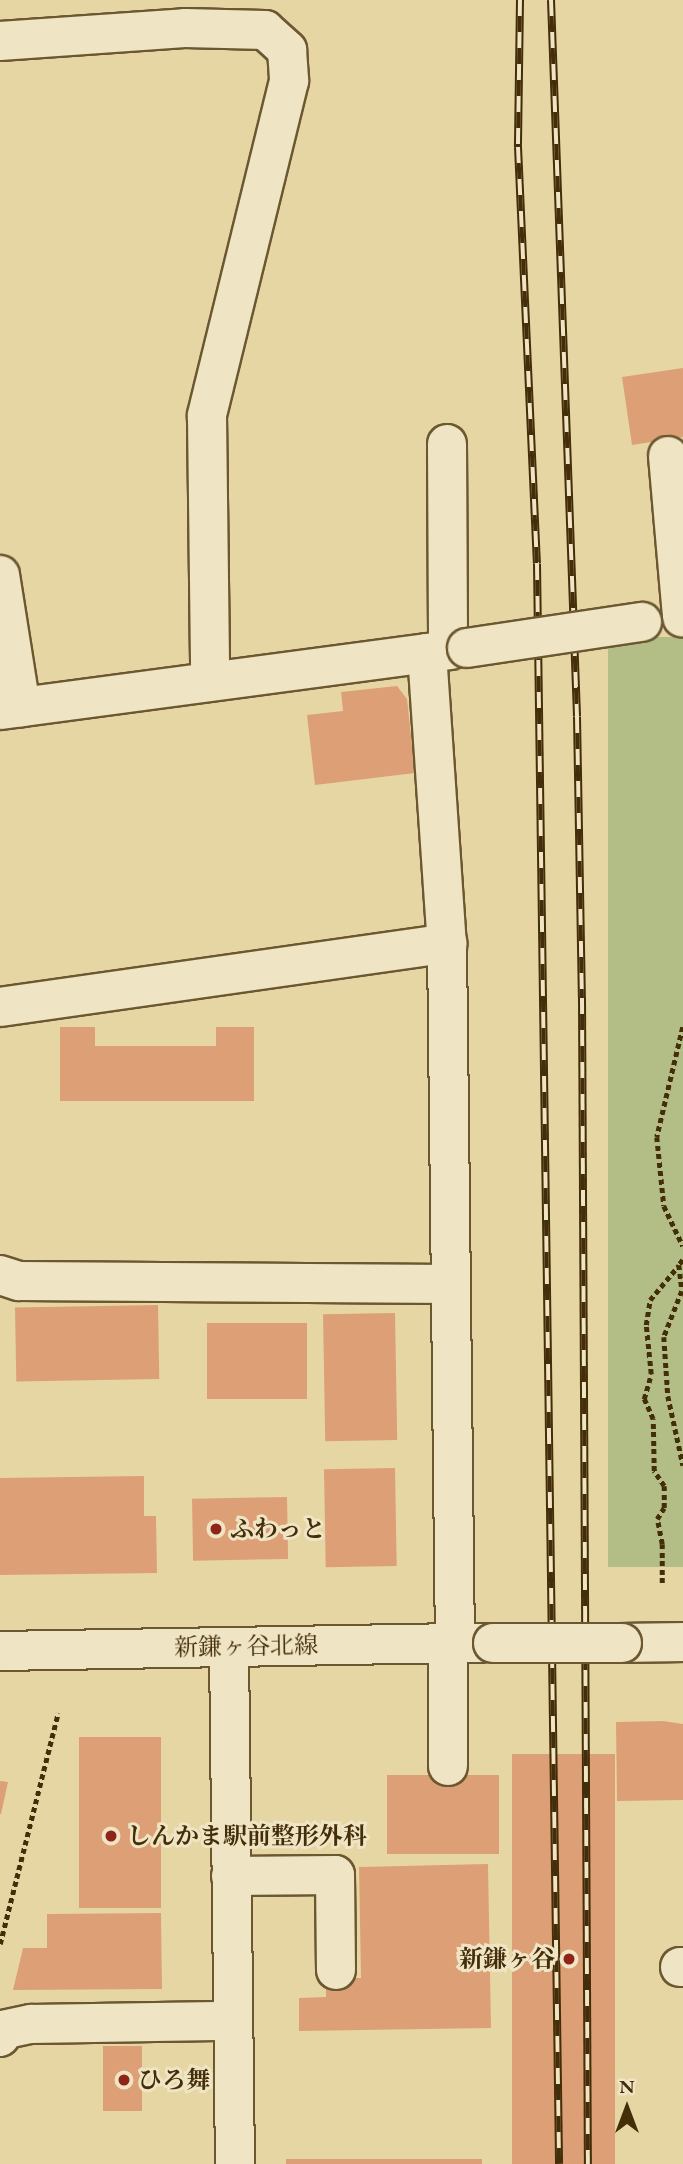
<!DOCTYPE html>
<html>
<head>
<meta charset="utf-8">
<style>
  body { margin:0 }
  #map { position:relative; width:683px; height:2164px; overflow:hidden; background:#e6d6a4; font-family:"EB Garamond","Noto Serif JP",serif }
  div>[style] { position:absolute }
  .green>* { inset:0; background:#b3be87; transform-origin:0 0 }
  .building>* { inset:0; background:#dda076; transform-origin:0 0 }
  .path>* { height:4.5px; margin-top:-2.25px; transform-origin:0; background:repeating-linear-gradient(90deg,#442e09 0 5px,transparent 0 8.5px) }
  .roads { filter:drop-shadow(2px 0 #6c5830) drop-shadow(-2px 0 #6c5830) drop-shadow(0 2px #6c5830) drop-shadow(0 -2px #6c5830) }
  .minor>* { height:38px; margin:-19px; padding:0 19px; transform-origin:19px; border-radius:19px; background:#efe4c4 }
  .rail>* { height:8px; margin-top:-4px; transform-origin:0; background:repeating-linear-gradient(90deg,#efe4c4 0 16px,#442e09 0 32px); box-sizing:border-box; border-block:2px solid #442e09 }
  .bridges { filter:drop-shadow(2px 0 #6c5830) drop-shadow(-2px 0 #6c5830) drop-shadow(0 2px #6c5830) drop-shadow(0 -2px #6c5830) }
  .minor-bridge>* { height:38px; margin:-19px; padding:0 19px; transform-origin:19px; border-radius:19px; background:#efe4c4 }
  .dots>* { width:19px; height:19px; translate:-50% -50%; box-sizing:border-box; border:4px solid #efe4c4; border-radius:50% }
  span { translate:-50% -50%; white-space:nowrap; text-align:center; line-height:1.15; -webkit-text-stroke:6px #efe4c4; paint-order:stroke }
  .poi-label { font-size:24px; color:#442e09; font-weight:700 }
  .left { translate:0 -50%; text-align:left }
  .right { translate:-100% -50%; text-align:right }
  .street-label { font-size:24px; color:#442e09 }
  .north { position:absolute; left:592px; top:2073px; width:70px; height:70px; -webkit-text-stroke:5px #efe4c4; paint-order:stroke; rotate:0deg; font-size:19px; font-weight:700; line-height:28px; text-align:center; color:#442e09 }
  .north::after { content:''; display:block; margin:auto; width:24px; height:32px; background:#442e09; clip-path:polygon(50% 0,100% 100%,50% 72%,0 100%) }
</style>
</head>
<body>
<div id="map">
  <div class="green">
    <i style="left:683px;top:637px;width:930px;height:75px;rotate:90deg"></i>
  </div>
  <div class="building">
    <i style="clip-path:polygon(683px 368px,683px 437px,632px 445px,622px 377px)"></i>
    <i style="clip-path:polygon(397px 686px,407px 699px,415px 773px,315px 785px,307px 715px,343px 711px,341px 692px)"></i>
    <i style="clip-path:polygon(60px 1027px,95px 1027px,95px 1046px,216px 1046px,216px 1027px,254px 1027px,254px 1101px,60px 1101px)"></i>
    <i style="left:158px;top:1305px;width:74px;height:143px;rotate:89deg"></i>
    <i style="left:395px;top:1313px;width:127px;height:72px;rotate:89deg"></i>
    <i style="left:207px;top:1323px;width:100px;height:76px"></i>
    <i style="left:395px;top:1468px;width:98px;height:71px;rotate:89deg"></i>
    <i style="clip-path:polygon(144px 1476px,144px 1516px,156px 1516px,157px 1573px,0 1575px,0 1478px)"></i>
    <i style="left:287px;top:1497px;width:62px;height:95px;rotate:89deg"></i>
    <i style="clip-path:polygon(663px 1721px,683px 1724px,683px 1800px,617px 1801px,616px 1722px)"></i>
    <i style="left:79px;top:1737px;width:82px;height:171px"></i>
    <i style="left:512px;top:1754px;width:103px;height:410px"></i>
    <i style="left:499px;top:1775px;width:79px;height:112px;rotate:90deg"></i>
    <i style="clip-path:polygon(0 1781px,8px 1782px,1px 1814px,0 1814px)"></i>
    <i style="clip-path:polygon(488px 1864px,491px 2028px,299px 2031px,299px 1998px,326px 1997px,326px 1978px,361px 1978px,359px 1867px)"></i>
    <i style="clip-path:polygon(161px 1913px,162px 1989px,13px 1990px,23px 1948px,47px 1948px,47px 1914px)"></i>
    <i style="left:103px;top:2046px;width:39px;height:65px"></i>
    <i style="left:286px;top:2159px;width:196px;height:5px"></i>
  </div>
  <div class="path">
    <i style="left:683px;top:1027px;width:113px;rotate:103.3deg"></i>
    <i style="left:657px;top:1137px;width:69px;rotate:84.2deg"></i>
    <i style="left:664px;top:1206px;width:44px;rotate:64.6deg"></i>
    <i style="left:683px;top:1260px;width:6px;rotate:129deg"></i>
    <i style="left:679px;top:1265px;width:26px;rotate:83deg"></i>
    <i style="left:682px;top:1291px;width:49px;rotate:111.4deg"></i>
    <i style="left:664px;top:1337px;width:59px;rotate:86.1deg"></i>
    <i style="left:668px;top:1396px;width:71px;rotate:77.7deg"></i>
    <i style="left:662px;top:1583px;width:39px;rotate:-90deg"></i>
    <i style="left:662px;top:1544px;width:25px;rotate:-101deg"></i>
    <i style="left:657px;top:1519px;width:13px;rotate:-58deg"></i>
    <i style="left:664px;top:1508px;width:22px;rotate:-90deg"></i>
    <i style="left:664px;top:1486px;width:18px;rotate:-124deg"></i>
    <i style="left:654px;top:1471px;width:52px;rotate:-91.1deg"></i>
    <i style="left:653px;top:1419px;width:22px;rotate:-114deg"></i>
    <i style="left:644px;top:1399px;width:26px;rotate:-74deg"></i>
    <i style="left:651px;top:1374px;width:49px;rotate:-95.8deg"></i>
    <i style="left:646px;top:1325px;width:25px;rotate:-81deg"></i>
    <i style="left:650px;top:1300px;width:45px;rotate:-50.4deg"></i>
    <i style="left:0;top:1944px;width:238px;rotate:-75.9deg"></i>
  </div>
  <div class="roads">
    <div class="minor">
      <i style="left:0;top:41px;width:185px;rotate:-4deg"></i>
      <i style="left:185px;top:28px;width:80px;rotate:1.4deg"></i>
      <i style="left:265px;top:30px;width:30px;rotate:42deg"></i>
      <i style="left:287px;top:50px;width:31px;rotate:86deg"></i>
      <i style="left:289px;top:81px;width:345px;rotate:103.8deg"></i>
      <i style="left:207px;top:416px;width:264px;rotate:89.3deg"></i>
      <i style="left:447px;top:444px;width:206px;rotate:89.7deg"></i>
      <i style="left:668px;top:456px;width:162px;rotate:85deg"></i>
      <i style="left:0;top:575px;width:134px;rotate:81deg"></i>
      <i style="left:427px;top:653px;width:291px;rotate:86.1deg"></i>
      <i style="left:447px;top:943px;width:701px;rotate:89.35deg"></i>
      <i style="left:0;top:710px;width:455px;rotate:-7.6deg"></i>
      <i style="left:0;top:1007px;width:452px;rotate:-8.1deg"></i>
      <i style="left:0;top:1275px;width:20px;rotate:18deg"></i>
      <i style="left:19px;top:1281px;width:432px;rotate:0.4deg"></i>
      <i style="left:622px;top:1643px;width:61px;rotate:-0.9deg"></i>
      <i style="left:229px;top:1647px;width:517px;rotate:89.34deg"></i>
      <i style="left:0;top:1651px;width:481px;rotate:-1deg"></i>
      <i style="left:448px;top:1766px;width:122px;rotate:-90deg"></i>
      <i style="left:231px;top:1876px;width:104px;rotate:-0.6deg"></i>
      <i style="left:335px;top:1875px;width:95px;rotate:89.4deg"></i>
      <i style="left:680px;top:1967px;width:3px"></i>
      <i style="left:0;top:2037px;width:7px;rotate:-74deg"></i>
      <i style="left:2px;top:2030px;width:30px;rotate:-12deg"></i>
      <i style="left:31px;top:2024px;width:202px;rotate:-0.9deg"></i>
    </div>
  </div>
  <div class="rail">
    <i style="left:520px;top:0;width:147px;rotate:90.8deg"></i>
    <i style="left:518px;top:147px;width:417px;rotate:87.4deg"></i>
    <i style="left:537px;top:564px;width:1600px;rotate:89.21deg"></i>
    <i style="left:551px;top:0;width:717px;rotate:87.92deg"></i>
    <i style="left:577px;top:717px;width:281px;rotate:89deg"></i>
    <i style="left:582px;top:998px;width:1166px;rotate:89.71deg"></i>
  </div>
  <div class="bridges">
    <div class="minor-bridge">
      <i style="left:467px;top:648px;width:177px;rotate:-8.5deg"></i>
      <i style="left:493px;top:1643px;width:129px"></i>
    </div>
  </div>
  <div class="dots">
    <i style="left:216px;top:1529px;background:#8f2418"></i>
    <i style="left:111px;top:1836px;background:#8f2418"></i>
    <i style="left:569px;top:1959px;background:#8f2418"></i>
    <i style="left:124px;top:2080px;background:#8f2418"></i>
  </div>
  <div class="poi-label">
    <span class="left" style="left:230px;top:1529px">ふわっと</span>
    <span class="left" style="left:127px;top:1836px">しんかま駅前整形外科</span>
    <span class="right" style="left:555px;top:1959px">新鎌ヶ谷</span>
    <span class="left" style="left:138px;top:2080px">ひろ舞</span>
  </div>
  <div class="street-label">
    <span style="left:246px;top:1646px;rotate:-1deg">新鎌ヶ谷北線</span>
  </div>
  <div class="north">N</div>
</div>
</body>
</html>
